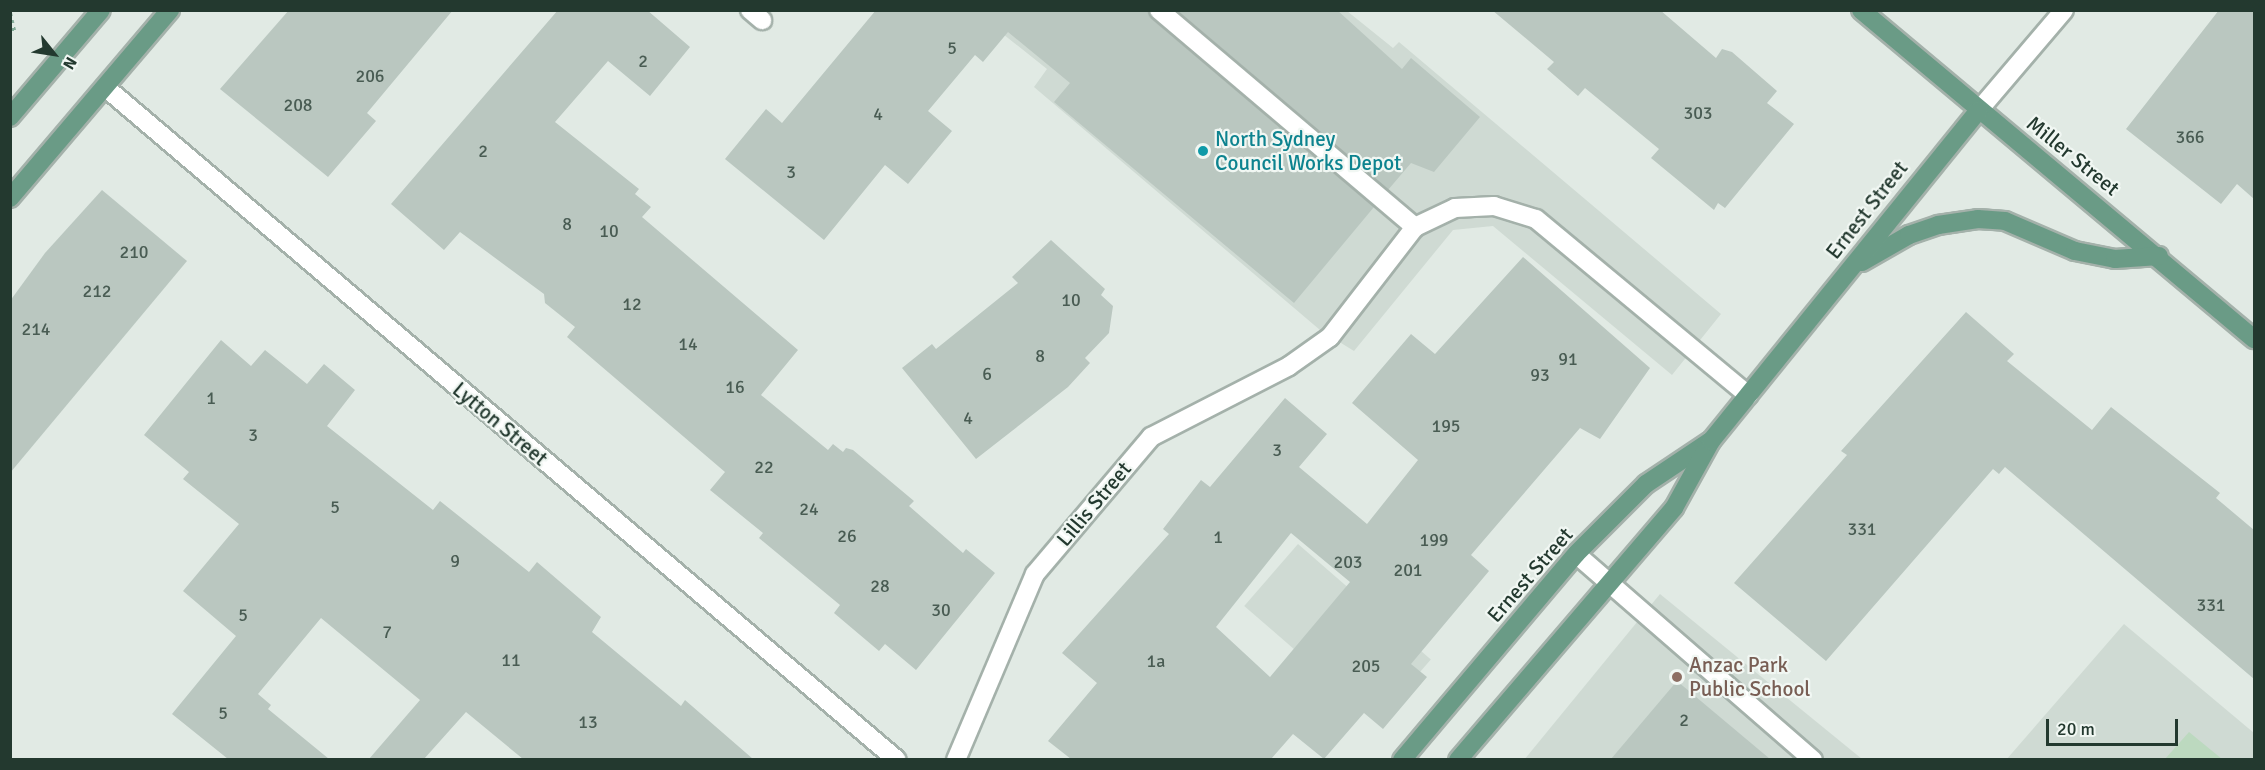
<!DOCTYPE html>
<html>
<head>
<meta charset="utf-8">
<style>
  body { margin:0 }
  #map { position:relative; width:2265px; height:770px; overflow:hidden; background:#e1eae4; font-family:Signika,sans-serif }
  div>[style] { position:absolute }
  .built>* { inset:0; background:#cfdad3; transform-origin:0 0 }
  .green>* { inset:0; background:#bcd9bf }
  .building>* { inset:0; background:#bac7c0 }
  .path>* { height:4px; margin-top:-2px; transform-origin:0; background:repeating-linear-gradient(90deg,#84ab98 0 3px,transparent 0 7.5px) }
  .roads { filter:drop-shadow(2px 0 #a4b1aa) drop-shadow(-2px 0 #a4b1aa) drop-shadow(0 2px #a4b1aa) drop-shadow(0 -2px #a4b1aa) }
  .minor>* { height:18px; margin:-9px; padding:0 9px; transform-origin:9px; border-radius:9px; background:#fff }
  .major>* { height:18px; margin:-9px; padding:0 9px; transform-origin:9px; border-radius:9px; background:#6a9b86 }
  .dots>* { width:16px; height:16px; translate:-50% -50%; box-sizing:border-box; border:3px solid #f1f7f3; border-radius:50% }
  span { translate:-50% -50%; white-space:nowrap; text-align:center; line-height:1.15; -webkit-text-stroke:4.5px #f1f7f3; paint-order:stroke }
  .number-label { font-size:18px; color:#495c53 }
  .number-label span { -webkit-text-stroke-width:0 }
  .culture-label { font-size:21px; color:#0d838f }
  .left { translate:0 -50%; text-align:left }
  .street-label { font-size:21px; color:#23392f }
  .education-label { font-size:21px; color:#785e54 }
  .frame { position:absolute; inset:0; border:12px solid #23392f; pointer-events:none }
  .north { position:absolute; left:24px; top:24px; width:60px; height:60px; -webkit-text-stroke:4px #f1f7f3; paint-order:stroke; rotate:120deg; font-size:16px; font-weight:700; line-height:24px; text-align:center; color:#23392f }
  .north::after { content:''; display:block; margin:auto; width:21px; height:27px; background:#23392f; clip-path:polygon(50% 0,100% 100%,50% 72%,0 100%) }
  .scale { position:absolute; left:2046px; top:719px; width:132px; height:27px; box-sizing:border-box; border:3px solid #23392f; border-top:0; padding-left:8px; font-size:18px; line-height:21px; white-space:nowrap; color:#23392f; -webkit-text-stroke:4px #f1f7f3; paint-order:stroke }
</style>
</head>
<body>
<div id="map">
  <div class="built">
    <i style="clip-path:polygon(974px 11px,1347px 11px,1393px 48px,1399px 42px,1721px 314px,1672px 375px,1493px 226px,1453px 230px,1354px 351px,1320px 330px,1034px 87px,1047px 69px)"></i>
    <i style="left:1298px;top:544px;width:176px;height:82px;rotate:41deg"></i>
    <i style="clip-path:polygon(1660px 594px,1862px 759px,1524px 760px)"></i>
    <i style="clip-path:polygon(2124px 624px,2254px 733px,2254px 759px,2006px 760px)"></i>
  </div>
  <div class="green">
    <i style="clip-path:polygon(2189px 732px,2222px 759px,2165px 759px)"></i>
  </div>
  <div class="building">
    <i style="clip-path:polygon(289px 10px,453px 10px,367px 113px,376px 121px,328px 177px,220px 89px)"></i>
    <i style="clip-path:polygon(558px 10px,647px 10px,690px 47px,650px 96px,608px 61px,555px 122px,639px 189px,635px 194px,651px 207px,642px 217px,798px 350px,761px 395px,828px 450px,833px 444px,843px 452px,846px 448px,853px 450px,914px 501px,909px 506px,963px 553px,966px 549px,995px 573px,916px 670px,885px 644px,879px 651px,834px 613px,840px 605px,759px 538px,763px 533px,710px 490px,725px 472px,567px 337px,575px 327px,545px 303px,544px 294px,460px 232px,444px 250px,391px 204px)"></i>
    <i style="clip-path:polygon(876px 10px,1148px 10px,1152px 19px,1374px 207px,1294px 303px,1054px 102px,1070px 83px,1008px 32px,983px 62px,975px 55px,928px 111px,952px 131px,908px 184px,885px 165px,824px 240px,725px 159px,766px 109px,782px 123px)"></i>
    <i style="clip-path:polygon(1177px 10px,1337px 10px,1402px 69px,1411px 58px,1480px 117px,1434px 172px,1411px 163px,1388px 190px)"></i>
    <i style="clip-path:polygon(1492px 10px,1660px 10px,1716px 58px,1722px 49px,1732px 52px,1777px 91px,1767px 103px,1794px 124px,1725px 208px,1718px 203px,1714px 210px,1651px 158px,1659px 149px,1585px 88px,1578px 96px,1547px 69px,1554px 62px)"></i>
    <i style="clip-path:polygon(2219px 10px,2254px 10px,2254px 199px,2237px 184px,2221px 204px,2126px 129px)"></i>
    <i style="clip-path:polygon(102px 190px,187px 261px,10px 473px,10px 301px,45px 253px)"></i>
    <i style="clip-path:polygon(1051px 240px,1105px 289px,1101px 295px,1113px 306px,1109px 333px,1085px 358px,1090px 363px,1068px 387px,976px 459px,902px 368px,932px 344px,936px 349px,1018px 283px,1012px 277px)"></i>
    <i style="clip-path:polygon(evenodd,1523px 257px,1650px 368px,1600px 439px,1580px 428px,1471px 555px,1489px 571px,1411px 664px,1427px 677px,1383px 729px,1364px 713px,1324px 759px,1293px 734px,1271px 759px,1071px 759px,1048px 741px,1097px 683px,1062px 653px,1169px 534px,1163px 529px,1201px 480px,1210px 487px,1285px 398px,1327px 434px,1299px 467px,1367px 524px,1418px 460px,1352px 403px,1411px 334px,1435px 354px,1523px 257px,1291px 533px,1350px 582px,1270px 677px,1216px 627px,1291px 533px)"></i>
    <i style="clip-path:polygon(1966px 312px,2014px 354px,2007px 361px,2092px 430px,2111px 407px,2220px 493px,2216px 498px,2254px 530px,2254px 679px,2005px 467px,1999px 474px,1993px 469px,1826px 661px,1734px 583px,1847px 455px,1841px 451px)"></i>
    <i style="clip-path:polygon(221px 340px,251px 366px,265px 350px,307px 384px,324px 364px,355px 390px,327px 426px,433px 510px,440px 501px,529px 572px,537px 562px,601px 617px,592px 632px,681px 706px,685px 700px,753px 759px,523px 759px,466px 712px,424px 759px,369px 759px,420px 700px,321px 618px,258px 694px,271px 705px,268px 709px,329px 759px,228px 759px,172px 714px,236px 636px,183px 591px,239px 524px,183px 479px,189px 472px,144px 435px)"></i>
    <i style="clip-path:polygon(1677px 681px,1770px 759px,1611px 759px)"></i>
  </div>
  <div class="path">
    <i style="left:10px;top:13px;width:22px;rotate:77deg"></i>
  </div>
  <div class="roads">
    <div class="minor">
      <i style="left:750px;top:10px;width:16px;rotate:40deg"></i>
      <i style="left:1159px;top:10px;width:336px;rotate:40.3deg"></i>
      <i style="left:105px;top:87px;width:1039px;rotate:40.36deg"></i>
      <i style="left:1979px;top:110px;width:131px;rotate:-49.6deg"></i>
      <i style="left:1576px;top:554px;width:314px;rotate:41deg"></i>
      <i style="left:956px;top:760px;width:202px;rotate:-67deg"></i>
      <i style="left:1035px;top:574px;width:180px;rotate:-49.7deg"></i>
      <i style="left:1151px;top:437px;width:155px;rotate:-27.2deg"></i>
      <i style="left:1289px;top:366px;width:50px;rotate:-35.3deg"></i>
      <i style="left:1330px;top:337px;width:139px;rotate:-52.3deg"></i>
      <i style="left:1415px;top:227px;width:44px;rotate:-25.4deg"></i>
      <i style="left:1455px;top:208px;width:39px;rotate:-3deg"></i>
      <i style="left:1494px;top:206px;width:44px;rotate:17.2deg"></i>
      <i style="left:1536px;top:219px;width:276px;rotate:39.7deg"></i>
    </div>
    <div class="major">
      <i style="left:1861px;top:10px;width:513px;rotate:39.93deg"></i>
      <i style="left:10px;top:117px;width:140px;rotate:-49.6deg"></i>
      <i style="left:10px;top:198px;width:247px;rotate:-49.6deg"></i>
      <i style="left:1862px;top:262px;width:54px;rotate:-29.9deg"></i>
      <i style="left:1909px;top:235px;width:31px;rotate:-19deg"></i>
      <i style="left:1938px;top:225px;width:40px;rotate:-8.5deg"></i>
      <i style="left:1978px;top:219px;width:27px;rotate:4deg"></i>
      <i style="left:2005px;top:221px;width:76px;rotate:23.2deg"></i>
      <i style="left:2075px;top:251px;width:41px;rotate:11.3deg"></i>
      <i style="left:2115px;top:259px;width:44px;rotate:-3.9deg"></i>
      <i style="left:1402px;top:760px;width:270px;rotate:-49.8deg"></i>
      <i style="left:1576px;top:554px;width:99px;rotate:-45deg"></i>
      <i style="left:1646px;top:484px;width:76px;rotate:-33.7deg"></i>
      <i style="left:1458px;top:760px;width:332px;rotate:-49.4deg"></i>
      <i style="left:1674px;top:508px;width:77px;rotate:-61.1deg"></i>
      <i style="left:1711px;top:441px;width:426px;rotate:-51deg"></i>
    </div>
  </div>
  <div class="dots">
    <i style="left:1203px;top:151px;background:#0f9aa8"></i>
    <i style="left:1677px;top:677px;background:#8d6e63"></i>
  </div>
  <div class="number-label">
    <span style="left:952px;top:48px">5</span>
    <span style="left:643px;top:61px">2</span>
    <span style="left:370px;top:76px">206</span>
    <span style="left:298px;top:105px">208</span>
    <span style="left:1698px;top:113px">303</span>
    <span style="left:878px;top:114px">4</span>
    <span style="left:2190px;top:137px">366</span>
    <span style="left:483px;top:151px">2</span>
    <span style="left:791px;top:172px">3</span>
    <span style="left:567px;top:224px">8</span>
    <span style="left:609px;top:231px">10</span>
    <span style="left:134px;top:252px">210</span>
    <span style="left:97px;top:291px">212</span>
    <span style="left:1071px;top:300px">10</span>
    <span style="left:632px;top:304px">12</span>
    <span style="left:36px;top:329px">214</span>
    <span style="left:688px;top:344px">14</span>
    <span style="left:1040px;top:356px">8</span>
    <span style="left:1568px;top:359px">91</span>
    <span style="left:987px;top:374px">6</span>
    <span style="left:1540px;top:375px">93</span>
    <span style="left:735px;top:387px">16</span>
    <span style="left:211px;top:398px">1</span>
    <span style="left:968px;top:418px">4</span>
    <span style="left:1446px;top:426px">195</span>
    <span style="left:253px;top:435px">3</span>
    <span style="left:1277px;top:450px">3</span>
    <span style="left:764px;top:467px">22</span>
    <span style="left:335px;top:507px">5</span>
    <span style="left:809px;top:509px">24</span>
    <span style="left:1862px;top:529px">331</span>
    <span style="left:847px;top:536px">26</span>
    <span style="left:1218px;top:537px">1</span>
    <span style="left:1434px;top:540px">199</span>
    <span style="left:455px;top:561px">9</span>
    <span style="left:1348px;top:562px">203</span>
    <span style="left:1408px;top:570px">201</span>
    <span style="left:880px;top:586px">28</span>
    <span style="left:2211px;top:605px">331</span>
    <span style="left:941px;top:610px">30</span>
    <span style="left:243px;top:615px">5</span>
    <span style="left:387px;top:632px">7</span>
    <span style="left:511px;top:660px">11</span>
    <span style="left:1156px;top:661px">1a</span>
    <span style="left:1366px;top:666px">205</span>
    <span style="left:223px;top:713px">5</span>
    <span style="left:1684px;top:720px">2</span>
    <span style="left:588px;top:722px">13</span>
  </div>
  <div class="culture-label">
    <span class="left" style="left:1215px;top:151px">North Sydney<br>Council Works Depot</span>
  </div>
  <div class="street-label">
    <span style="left:2073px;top:156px;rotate:39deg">Miller Street</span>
    <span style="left:1867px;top:210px;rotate:-52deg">Ernest Street</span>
    <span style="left:500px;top:424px;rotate:40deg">Lytton Street</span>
    <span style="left:1094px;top:504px;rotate:-50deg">Lillis Street</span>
    <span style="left:1530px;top:575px;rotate:-49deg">Ernest Street</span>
  </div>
  <div class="education-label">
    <span class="left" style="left:1689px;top:677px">Anzac Park<br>Public School</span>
  </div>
  <div class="frame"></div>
  <div class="north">N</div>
  <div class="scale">20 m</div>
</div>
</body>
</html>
